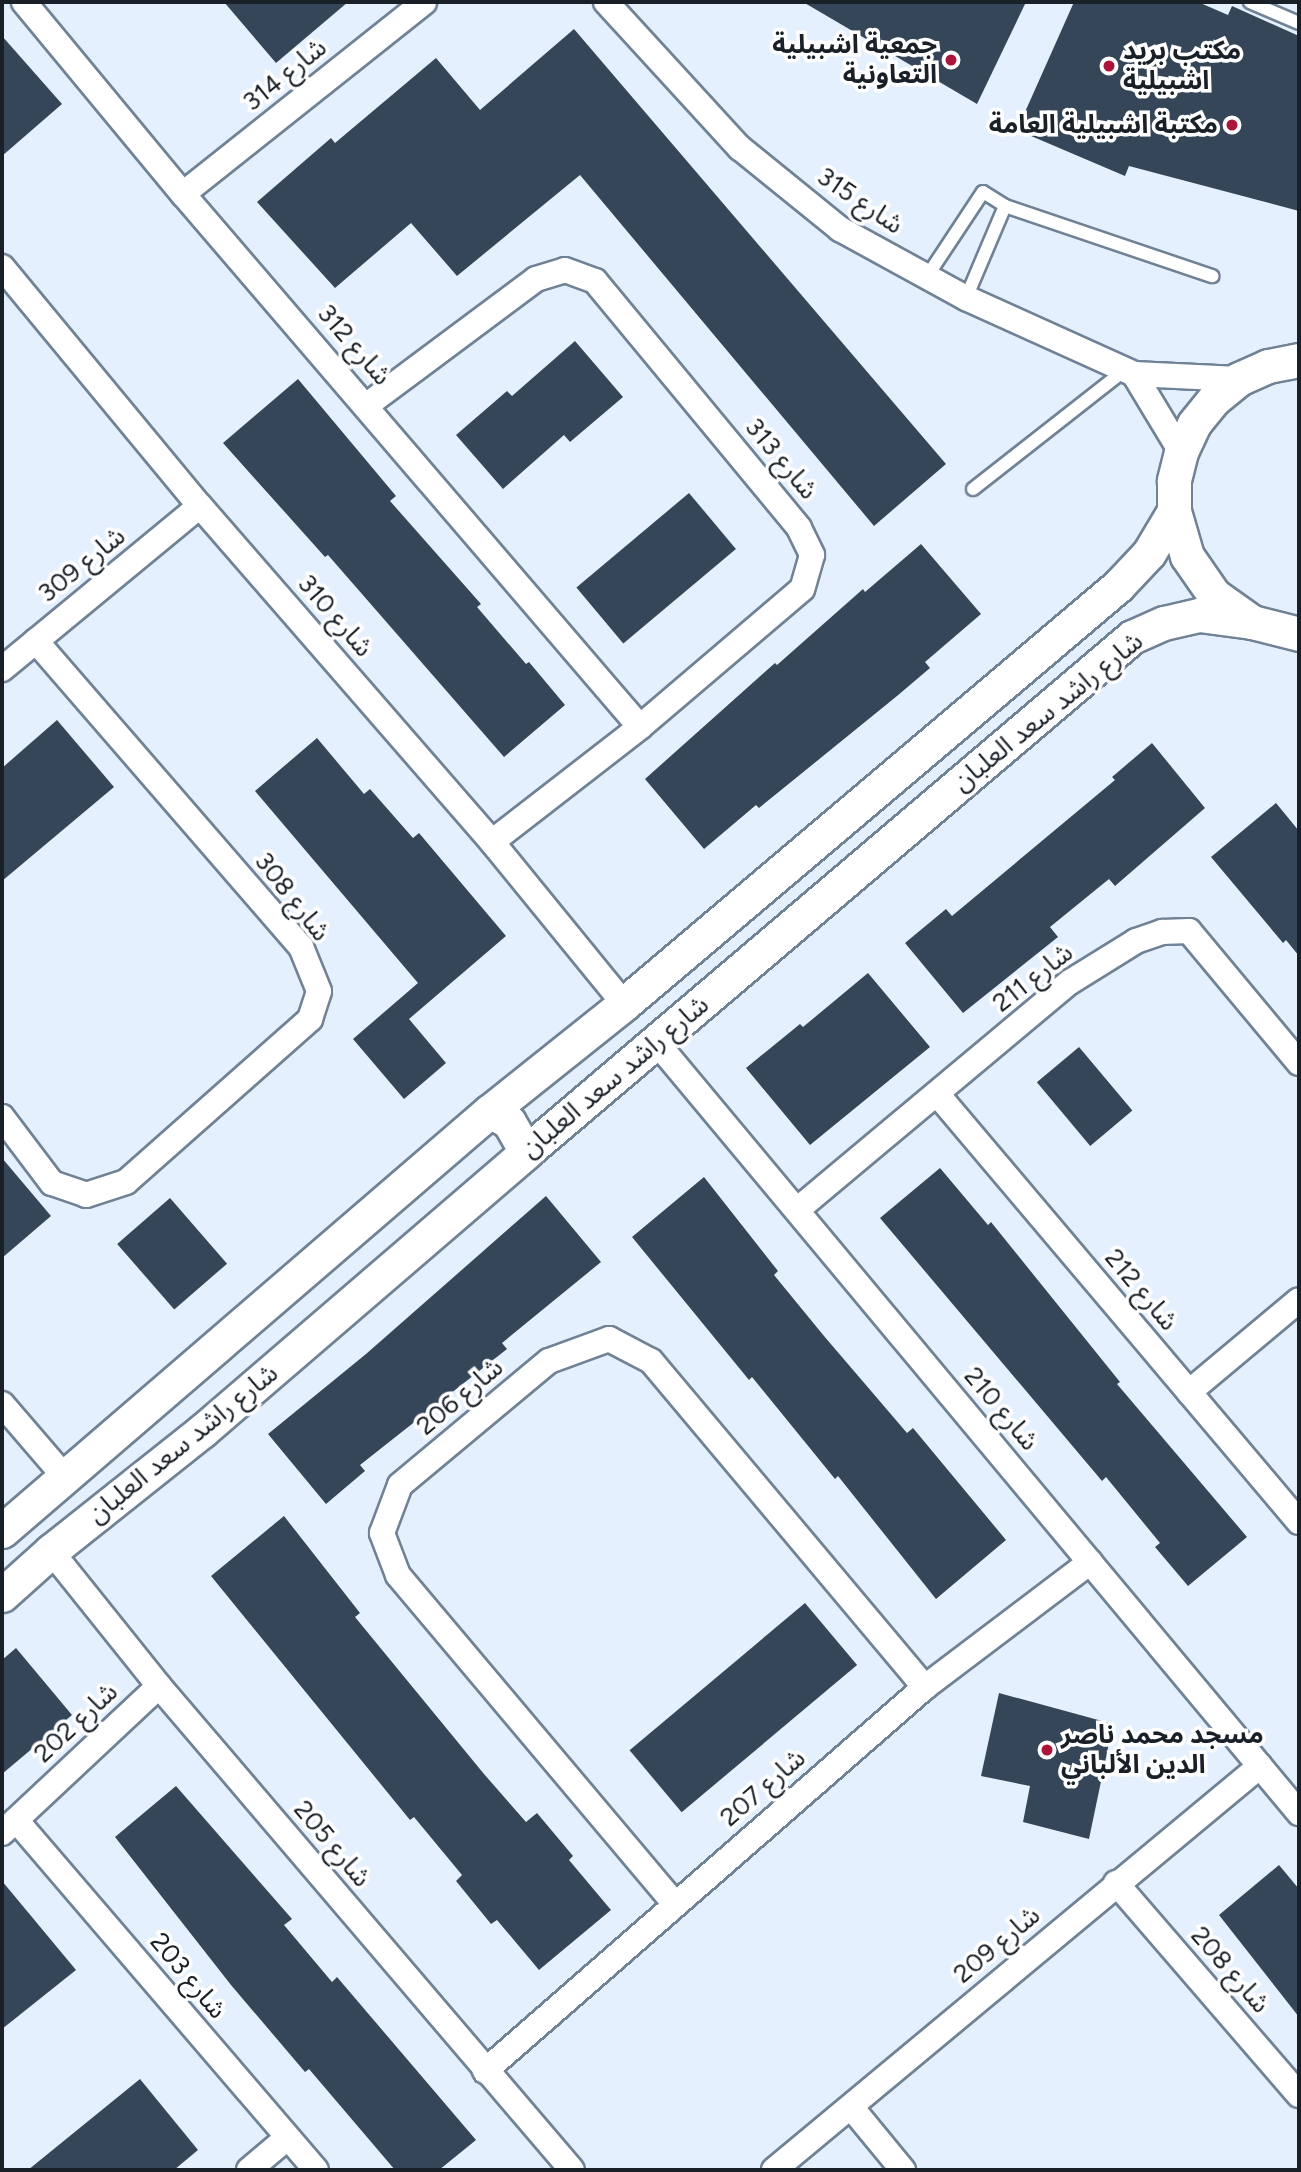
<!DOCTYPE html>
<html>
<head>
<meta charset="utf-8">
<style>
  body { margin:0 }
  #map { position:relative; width:1301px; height:2172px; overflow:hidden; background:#e5f0fe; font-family:Figtree,"Noto Sans Arabic",sans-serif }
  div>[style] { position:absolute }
  .building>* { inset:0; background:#364659; transform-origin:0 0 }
  .roads { filter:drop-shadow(2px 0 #708296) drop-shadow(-2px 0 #708296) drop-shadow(0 2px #708296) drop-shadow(0 -2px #708296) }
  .lane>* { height:12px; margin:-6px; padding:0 6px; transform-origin:6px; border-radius:6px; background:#fff }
  .street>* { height:24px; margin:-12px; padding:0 12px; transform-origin:12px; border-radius:12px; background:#fff }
  .secondary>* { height:33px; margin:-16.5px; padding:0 16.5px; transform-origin:16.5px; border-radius:16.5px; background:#fff }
  .dots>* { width:19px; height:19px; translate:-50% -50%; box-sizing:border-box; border:4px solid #fff; border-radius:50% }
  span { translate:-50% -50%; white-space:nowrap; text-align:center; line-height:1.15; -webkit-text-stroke:7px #fff; paint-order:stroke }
  .poi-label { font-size:26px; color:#192028; font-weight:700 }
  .right { translate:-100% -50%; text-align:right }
  .left { translate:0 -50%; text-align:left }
  .street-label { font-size:26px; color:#192028 }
  .frame { position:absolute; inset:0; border:4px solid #192028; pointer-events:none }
</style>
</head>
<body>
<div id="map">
  <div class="building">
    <i style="clip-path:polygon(224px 2px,348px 2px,276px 63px)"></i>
    <i style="clip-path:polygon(803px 2px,1026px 2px,977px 104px)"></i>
    <i style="clip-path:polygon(1074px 2px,1198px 2px,1228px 15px,1232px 6px,1299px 36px,1299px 211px,1129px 166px,1125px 176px,1017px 130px)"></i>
    <i style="clip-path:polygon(574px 29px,946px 464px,874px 526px,580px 175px,457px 276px,411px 223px,335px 288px,257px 202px,331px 138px,335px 143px,436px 58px,480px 110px)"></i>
    <i style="clip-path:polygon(2px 36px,62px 104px,2px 156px)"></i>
    <i style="clip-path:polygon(575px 341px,623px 397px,570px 442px,564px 435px,503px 489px,456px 435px,507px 391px,512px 396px)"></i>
    <i style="clip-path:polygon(298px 379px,396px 496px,390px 501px,481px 604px,477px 607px,526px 664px,529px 662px,565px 705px,504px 757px,328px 555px,325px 557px,223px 443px)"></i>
    <i style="left:689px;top:493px;width:73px;height:147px;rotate:50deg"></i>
    <i style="clip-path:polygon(921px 544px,981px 614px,925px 662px,930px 668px,897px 696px,759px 808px,756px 805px,704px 849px,645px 779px,775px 663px,777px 665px,863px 589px,865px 592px)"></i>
    <i style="clip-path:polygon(57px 720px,114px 787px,2px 881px,2px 768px)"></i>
    <i style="clip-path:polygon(317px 738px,364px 794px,370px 789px,413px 838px,419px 833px,506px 936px,409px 1019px,446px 1063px,404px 1099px,353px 1039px,418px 983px,255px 791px)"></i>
    <i style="clip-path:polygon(1152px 743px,1205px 808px,1115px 886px,1109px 879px,1050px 927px,1058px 937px,963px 1013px,905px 943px,946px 909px,952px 916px,1115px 780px,1112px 777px)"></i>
    <i style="clip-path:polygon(1276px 803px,1299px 831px,1299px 956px,1286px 940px,1283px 943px,1211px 857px)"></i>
    <i style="clip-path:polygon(868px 973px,930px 1047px,810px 1145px,746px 1068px,800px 1024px,803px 1027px)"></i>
    <i style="left:1079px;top:1047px;width:83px;height:55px;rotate:50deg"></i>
    <i style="clip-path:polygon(2px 1158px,51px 1216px,2px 1258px)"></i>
    <i style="clip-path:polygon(940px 1168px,988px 1225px,991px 1222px,1120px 1382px,1117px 1384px,1247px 1537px,1188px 1586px,1155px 1547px,1160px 1543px,1106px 1477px,1102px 1481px,880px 1218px)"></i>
    <i style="clip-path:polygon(704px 1177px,778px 1271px,774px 1275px,824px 1336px,907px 1433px,913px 1428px,1006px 1540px,936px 1599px,838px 1476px,835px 1479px,752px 1377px,749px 1380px,632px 1237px)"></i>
    <i style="clip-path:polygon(546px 1196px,601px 1262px,502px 1343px,507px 1349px,360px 1465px,365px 1471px,326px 1504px,268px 1434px,366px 1354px)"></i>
    <i style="left:170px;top:1198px;width:87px;height:70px;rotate:49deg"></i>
    <i style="clip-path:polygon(284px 1516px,360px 1613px,355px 1617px,484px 1774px,526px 1822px,537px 1813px,573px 1856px,569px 1860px,611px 1910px,539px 1970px,497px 1920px,491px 1924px,456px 1881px,462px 1875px,414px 1817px,410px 1820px,211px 1576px)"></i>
    <i style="left:805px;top:1603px;width:81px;height:229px;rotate:50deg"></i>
    <i style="clip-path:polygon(16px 1648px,72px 1715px,2px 1774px,2px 1660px)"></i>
    <i style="clip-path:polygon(999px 1693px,1113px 1724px,1089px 1839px,1023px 1822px,1030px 1786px,981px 1776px)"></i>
    <i style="clip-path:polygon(176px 1786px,292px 1919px,284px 1925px,332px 1982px,337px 1977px,476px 2140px,439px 2170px,395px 2170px,309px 2069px,305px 2072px,231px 1985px,115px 1837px)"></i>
    <i style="clip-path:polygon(1279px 1865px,1299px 1889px,1299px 2017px,1219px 1915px)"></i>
    <i style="clip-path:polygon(2px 1881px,76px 1970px,2px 2029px)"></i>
    <i style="clip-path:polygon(140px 2079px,198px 2150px,174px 2170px,28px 2170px)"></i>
  </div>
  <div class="roads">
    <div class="lane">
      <i style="left:1250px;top:2px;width:53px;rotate:23.2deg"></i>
      <i style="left:926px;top:278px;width:103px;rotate:-56.5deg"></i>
      <i style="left:983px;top:192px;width:26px;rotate:32deg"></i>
      <i style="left:1005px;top:206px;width:219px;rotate:18.7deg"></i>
      <i style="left:966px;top:298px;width:100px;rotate:-67deg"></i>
      <i style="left:973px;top:489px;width:193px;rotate:-38.1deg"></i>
    </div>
    <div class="street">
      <i style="left:24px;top:2px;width:249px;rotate:50.4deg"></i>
      <i style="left:183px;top:194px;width:702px;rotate:49.39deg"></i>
      <i style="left:606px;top:2px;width:198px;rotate:47.5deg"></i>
      <i style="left:740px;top:148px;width:129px;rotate:39deg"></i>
      <i style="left:840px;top:229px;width:144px;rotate:28.7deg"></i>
      <i style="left:966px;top:298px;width:184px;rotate:24.3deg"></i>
      <i style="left:1134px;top:374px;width:105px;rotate:2.7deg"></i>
      <i style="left:183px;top:194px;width:308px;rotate:-38.5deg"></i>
      <i style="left:2px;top:267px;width:310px;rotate:50.4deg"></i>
      <i style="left:200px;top:506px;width:445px;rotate:49deg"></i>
      <i style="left:492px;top:842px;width:209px;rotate:50.8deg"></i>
      <i style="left:1134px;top:374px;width:91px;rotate:58.9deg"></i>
      <i style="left:367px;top:405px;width:211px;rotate:-36.7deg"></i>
      <i style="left:536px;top:279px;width:30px;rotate:-17deg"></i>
      <i style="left:565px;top:270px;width:32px;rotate:20deg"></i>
      <i style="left:595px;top:281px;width:320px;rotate:50.4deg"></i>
      <i style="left:799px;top:528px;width:30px;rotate:64deg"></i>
      <i style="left:812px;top:555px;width:35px;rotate:106deg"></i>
      <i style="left:802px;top:589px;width:213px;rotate:139.6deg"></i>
      <i style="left:640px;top:727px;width:187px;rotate:142.2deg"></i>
      <i style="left:2px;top:669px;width:256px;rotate:-39.5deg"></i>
      <i style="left:657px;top:1043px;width:1003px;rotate:50.18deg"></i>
      <i style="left:938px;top:1095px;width:559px;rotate:49.79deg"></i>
      <i style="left:2px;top:1117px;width:83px;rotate:52.9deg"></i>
      <i style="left:52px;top:1183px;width:36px;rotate:19deg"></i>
      <i style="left:86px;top:1195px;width:42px;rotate:-18deg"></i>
      <i style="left:126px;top:1182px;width:246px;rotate:-41.5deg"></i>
      <i style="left:310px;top:1019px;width:29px;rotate:-72deg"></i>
      <i style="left:319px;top:991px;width:48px;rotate:-112.2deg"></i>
      <i style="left:301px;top:947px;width:405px;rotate:-130.9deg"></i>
      <i style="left:797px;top:1210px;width:356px;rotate:-39.9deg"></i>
      <i style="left:1070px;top:982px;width:78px;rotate:-31.8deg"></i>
      <i style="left:1136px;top:941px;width:28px;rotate:-19deg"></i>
      <i style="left:1162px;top:932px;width:27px;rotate:-2deg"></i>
      <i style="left:1189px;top:931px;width:172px;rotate:50.2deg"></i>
      <i style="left:1189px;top:1392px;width:143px;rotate:-39.9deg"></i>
      <i style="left:2px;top:1404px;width:95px;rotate:49.3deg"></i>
      <i style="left:51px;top:1551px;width:173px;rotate:51.3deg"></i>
      <i style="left:159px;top:1686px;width:636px;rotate:49.53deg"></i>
      <i style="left:16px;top:1820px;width:461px;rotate:49.4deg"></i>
      <i style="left:2px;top:1833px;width:215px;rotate:-43.1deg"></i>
      <i style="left:1116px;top:1883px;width:280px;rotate:49.2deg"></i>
      <i style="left:675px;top:1904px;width:430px;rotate:-130.1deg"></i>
      <i style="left:398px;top:1575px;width:45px;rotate:-110.9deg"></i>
      <i style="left:382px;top:1533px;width:51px;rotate:-69.4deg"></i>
      <i style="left:400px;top:1485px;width:194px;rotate:-39.8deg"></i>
      <i style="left:549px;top:1361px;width:64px;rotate:-20.1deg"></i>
      <i style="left:609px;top:1339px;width:47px;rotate:27.6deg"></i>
      <i style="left:651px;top:1361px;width:426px;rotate:50deg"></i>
      <i style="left:485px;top:2071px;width:584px;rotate:-41.11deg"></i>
      <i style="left:925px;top:1687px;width:207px;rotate:-37.1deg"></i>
      <i style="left:851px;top:2107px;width:82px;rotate:50.5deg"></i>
      <i style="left:249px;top:2170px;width:50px;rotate:-40.1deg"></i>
      <i style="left:774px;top:2170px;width:632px;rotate:-39.74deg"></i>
    </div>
    <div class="secondary">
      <i style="left:1299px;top:360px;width:32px;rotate:169deg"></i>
      <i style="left:1268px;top:366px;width:32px;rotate:156deg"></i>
      <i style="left:1239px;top:379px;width:32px;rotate:141deg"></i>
      <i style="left:1214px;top:399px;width:32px;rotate:129deg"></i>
      <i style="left:1194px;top:424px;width:31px;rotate:115deg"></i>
      <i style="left:1181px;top:452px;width:30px;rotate:104deg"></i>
      <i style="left:1174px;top:481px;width:30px;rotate:90deg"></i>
      <i style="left:1174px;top:511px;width:47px;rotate:73.9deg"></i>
      <i style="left:1187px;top:556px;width:47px;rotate:55.3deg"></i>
      <i style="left:1214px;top:595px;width:47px;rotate:35.4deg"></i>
      <i style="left:1252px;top:622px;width:49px;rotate:14.3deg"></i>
      <i style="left:490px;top:1111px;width:22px;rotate:30deg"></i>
      <i style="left:509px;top:1122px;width:34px;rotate:60deg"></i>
      <i style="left:2px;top:1531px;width:644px;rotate:-40.72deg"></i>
      <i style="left:490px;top:1111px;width:171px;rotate:-38.6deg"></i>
      <i style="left:624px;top:1004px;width:647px;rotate:-40.24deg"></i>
      <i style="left:1118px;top:586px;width:45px;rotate:-46.8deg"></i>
      <i style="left:1149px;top:553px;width:49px;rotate:-59.2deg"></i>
      <i style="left:2px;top:1595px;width:66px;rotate:-41.9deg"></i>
      <i style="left:51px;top:1551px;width:193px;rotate:-38.5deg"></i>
      <i style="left:202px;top:1431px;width:428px;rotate:-40.7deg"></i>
      <i style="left:526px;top:1152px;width:795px;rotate:-40.36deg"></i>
      <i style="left:1132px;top:637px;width:35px;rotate:-24deg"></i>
      <i style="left:1164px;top:623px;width:36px;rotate:-13deg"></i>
      <i style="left:1199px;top:615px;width:53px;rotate:7.5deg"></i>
    </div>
  </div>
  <div class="dots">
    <i style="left:951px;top:60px;background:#ab153a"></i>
    <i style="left:1109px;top:66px;background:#ab153a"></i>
    <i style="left:1232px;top:125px;background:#ab153a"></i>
    <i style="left:1047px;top:1750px;background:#ab153a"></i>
  </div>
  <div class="poi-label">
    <span class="right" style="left:937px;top:60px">جمعية اشبيلية<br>التعاونية</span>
    <span class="left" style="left:1123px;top:66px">مكتب بريد<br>اشبيلية</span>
    <span class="right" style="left:1218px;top:125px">مكتبة اشبيلية العامة</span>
    <span class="left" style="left:1061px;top:1750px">مسجد محمد ناصر<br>الدين الألباني</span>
  </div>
  <div class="street-label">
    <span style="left:285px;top:75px;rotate:-39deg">شارع 314</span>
    <span style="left:860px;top:201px;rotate:34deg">شارع 315</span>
    <span style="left:354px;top:345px;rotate:49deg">شارع 312</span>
    <span style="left:781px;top:459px;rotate:50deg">شارع 313</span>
    <span style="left:82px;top:565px;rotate:-39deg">شارع 309</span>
    <span style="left:335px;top:616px;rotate:49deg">شارع 310</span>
    <span style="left:1048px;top:712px;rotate:-39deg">شارع راشد سعد العلبان</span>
    <span style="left:292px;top:897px;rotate:52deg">شارع 308</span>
    <span style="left:1033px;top:978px;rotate:-38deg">شارع 211</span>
    <span style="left:615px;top:1077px;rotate:-40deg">شارع راشد سعد العلبان</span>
    <span style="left:1141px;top:1290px;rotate:50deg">شارع 212</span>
    <span style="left:460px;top:1397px;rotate:-40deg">شارع 206</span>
    <span style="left:1001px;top:1409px;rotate:50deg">شارع 210</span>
    <span style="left:183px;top:1444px;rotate:-39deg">شارع راشد سعد العلبان</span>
    <span style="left:76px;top:1723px;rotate:-43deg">شارع 202</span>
    <span style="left:763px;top:1788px;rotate:-41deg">شارع 207</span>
    <span style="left:332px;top:1844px;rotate:50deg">شارع 205</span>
    <span style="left:997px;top:1945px;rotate:-40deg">شارع 209</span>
    <span style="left:1230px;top:1970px;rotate:49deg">شارع 208</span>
    <span style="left:188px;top:1976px;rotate:50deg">شارع 203</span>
  </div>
  <div class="frame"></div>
</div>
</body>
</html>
